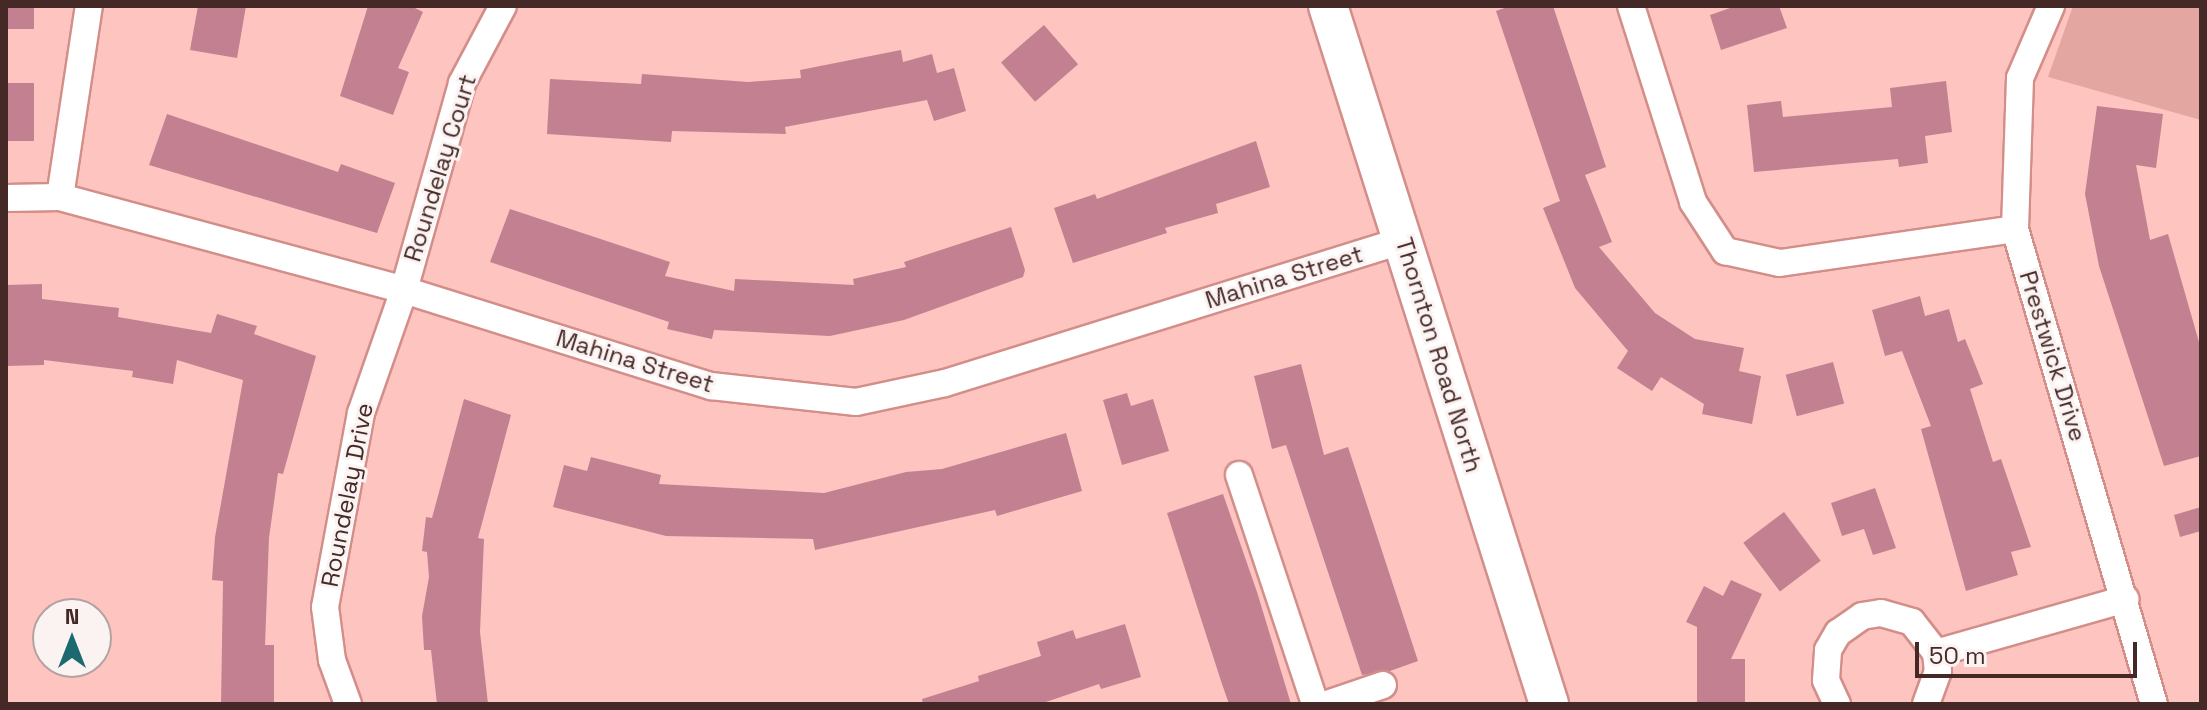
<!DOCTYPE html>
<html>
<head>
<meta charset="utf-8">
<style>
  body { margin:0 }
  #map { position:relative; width:2207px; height:710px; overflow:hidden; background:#fec4bf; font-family:"Space Grotesk",sans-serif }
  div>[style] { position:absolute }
  .green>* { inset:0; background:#e4a6a1 }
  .building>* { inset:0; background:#c38090; transform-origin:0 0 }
  .roads { filter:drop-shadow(2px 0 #d38e89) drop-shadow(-2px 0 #d38e89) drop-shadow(0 2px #d38e89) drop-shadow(0 -2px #d38e89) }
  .street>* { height:26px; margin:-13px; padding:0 13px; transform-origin:13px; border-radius:13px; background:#fff }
  .secondary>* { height:38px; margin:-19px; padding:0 19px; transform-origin:19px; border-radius:19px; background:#fff }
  span { translate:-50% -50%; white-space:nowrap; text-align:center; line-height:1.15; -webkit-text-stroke:6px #fbf3f2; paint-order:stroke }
  .street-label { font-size:24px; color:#452927 }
  .frame { position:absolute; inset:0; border:8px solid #452927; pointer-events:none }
  .north { position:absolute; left:32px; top:598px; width:80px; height:80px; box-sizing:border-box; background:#fbf3f2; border:2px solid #b2a2a1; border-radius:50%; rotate:0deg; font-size:22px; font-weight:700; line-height:32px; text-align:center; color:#452927 }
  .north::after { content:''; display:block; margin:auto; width:28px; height:36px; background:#1c6970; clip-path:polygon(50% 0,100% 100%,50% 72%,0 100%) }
  .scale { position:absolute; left:1915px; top:642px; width:222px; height:36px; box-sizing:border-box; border:4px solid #452927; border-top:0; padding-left:10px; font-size:24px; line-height:28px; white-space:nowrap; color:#452927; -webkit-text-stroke:6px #fbf3f2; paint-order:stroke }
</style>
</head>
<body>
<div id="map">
  <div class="green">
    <i style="clip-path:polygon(2073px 6px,2201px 6px,2201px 120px,2048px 77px)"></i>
  </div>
  <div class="building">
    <i style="left:6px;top:6px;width:28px;height:23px"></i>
    <i style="clip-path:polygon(198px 6px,246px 6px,237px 58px,190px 50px)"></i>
    <i style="clip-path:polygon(368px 6px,411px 6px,423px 12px,398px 68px,409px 72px,393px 115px,340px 96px)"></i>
    <i style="clip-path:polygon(1510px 6px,1553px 6px,1606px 167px,1585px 175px,1612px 242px,1599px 247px,1655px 313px,1695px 339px,1744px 348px,1739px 371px,1761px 376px,1752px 424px,1702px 414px,1704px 404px,1661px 377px,1652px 391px,1617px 368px,1628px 351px,1575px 288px,1543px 208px,1560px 201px,1496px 11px)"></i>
    <i style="clip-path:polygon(1736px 6px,1779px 6px,1787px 28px,1721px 50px,1710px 15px)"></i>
    <i style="left:1044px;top:25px;width:52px;height:57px;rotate:49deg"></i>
    <i style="clip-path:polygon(901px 50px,903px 62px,932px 54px,937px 73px,954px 68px,966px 111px,934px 121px,927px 100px,785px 127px,786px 134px,672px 131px,671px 142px,547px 134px,550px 79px,641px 84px,642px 74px,748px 82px,801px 78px,800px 70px)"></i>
    <i style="clip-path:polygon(1946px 81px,1952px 132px,1925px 136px,1928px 163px,1899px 167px,1898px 159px,1754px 172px,1747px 105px,1781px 101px,1783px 117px,1892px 107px,1890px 88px)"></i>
    <i style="left:6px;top:83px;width:28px;height:58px"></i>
    <i style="clip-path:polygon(2097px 106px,2163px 114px,2156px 168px,2136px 165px,2150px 240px,2168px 234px,2201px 349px,2201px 456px,2164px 466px,2099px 266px,2085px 194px)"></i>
    <i style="clip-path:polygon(167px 114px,338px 172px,341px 164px,395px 183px,377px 233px,149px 165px)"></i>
    <i style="clip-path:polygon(1256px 141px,1270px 187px,1216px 204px,1218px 213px,1165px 228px,1167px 233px,1073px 263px,1054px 208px,1095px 194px,1097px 199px)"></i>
    <i style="clip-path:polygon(510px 209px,670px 262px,665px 276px,734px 291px,735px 279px,854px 285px,853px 279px,906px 267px,904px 262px,1011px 227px,1025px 270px,1023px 277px,904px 320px,830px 336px,714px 330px,712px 339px,667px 329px,669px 322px,490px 262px)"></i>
    <i style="clip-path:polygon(42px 284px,42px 299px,119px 308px,118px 317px,211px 333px,217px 314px,257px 326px,254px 334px,316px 356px,283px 474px,278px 473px,269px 538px,265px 645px,274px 645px,274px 704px,221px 704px,223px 581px,212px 580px,215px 537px,243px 380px,177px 360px,173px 384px,132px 377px,133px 371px,44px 360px,44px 365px,6px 366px,6px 285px)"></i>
    <i style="clip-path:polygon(1920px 296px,1925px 316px,1949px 309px,1958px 342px,1965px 339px,1983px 384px,1970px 389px,1993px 462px,2001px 459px,2031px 547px,2011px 552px,2018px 575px,1966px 591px,1921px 429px,1931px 426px,1902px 351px,1885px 356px,1872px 310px)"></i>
    <i style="left:1833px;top:362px;width:43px;height:49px;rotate:75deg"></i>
    <i style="clip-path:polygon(1301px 364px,1324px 455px,1348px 447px,1418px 661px,1390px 671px,1362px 675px,1286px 445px,1272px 449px,1254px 376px)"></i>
    <i style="clip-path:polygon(1127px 393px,1131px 406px,1153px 399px,1169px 451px,1122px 465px,1103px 400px)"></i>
    <i style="clip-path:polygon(464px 399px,511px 415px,478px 538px,484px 539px,480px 632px,488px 704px,437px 704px,431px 650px,424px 650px,422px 616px,429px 577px,427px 552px,422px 551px,426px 517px,432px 518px)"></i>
    <i style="clip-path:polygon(1066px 433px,1082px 491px,997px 516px,995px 510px,815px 550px,813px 539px,666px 536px,553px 507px,564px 465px,587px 471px,591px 457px,661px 475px,659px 484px,824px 493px,906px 472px,942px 469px)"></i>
    <i style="clip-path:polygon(1875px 488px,1896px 548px,1873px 555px,1864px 529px,1842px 536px,1831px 503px)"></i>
    <i style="clip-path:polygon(1223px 494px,1257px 592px,1291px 704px,1229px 704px,1221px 681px,1167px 513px)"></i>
    <i style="clip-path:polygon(2201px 507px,2201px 531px,2180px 537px,2174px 515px)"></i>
    <i style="left:1784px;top:512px;width:61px;height:51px;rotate:53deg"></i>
    <i style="clip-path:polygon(1731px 580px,1762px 594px,1731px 659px,1745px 659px,1745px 704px,1697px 704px,1697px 627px,1686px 622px,1704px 586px,1723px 596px)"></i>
    <i style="clip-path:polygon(1125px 624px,1141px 677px,1101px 689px,1099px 684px,1040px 704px,923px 704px,922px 699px,979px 681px,978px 676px,1041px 656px,1037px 642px,1073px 630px,1076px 639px)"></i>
  </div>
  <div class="roads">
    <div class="street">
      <i style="left:1631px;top:6px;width:206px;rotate:72.4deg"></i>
      <i style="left:1693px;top:202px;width:59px;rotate:56.9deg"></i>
      <i style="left:1725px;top:251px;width:56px;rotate:12.3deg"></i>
      <i style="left:1780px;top:263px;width:237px;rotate:-8.2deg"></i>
      <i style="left:2051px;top:6px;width:78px;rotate:113.3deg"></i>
      <i style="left:2020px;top:78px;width:151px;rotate:91.9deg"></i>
      <i style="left:2015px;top:229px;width:495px;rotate:73.7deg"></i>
      <i style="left:60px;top:197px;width:193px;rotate:-81.4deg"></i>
      <i style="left:6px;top:198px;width:54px;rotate:-1.1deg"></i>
      <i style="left:60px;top:197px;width:356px;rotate:15.1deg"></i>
      <i style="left:404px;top:290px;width:322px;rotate:17.4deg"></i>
      <i style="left:711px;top:386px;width:146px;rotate:6.3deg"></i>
      <i style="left:856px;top:402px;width:91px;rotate:-12.1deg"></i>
      <i style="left:945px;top:383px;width:480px;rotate:-17.3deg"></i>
      <i style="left:1239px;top:475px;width:241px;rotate:71.6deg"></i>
      <i style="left:1936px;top:653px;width:197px;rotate:-15.9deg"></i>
      <i style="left:348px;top:704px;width:47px;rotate:-110deg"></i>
      <i style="left:332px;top:660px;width:53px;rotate:-97.5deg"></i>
      <i style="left:325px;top:607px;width:197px;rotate:-79.5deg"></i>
      <i style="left:361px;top:413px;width:130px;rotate:-70.7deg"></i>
      <i style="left:404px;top:290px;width:215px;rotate:-74.3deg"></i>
      <i style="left:462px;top:83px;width:87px;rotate:-62deg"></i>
      <i style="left:1327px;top:704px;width:59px;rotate:-18.7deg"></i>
      <i style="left:1837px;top:704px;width:26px;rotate:-115deg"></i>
      <i style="left:1826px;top:680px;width:30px;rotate:-86deg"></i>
      <i style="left:1828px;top:650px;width:20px;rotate:-60deg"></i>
      <i style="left:1838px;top:633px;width:29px;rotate:-35deg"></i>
      <i style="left:1862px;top:616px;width:19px;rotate:-9deg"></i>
      <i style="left:1881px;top:613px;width:32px;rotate:16deg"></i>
      <i style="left:1912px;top:622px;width:39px;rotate:52deg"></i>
      <i style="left:1936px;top:653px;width:18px;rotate:84deg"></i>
      <i style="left:1938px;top:671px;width:35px;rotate:110deg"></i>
    </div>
    <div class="secondary">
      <i style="left:1328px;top:6px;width:732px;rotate:72.43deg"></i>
    </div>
  </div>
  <div class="street-label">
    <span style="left:440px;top:168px;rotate:-73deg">Roundelay Court</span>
    <span style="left:1284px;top:277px;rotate:-17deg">Mahina Street</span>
    <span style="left:1439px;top:355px;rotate:73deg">Thornton Road North</span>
    <span style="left:2053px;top:356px;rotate:73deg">Prestwick Drive</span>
    <span style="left:635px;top:361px;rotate:17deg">Mahina Street</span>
    <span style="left:347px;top:495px;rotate:-79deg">Roundelay Drive</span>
  </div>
  <div class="frame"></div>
  <div class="north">N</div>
  <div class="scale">50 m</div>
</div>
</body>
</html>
